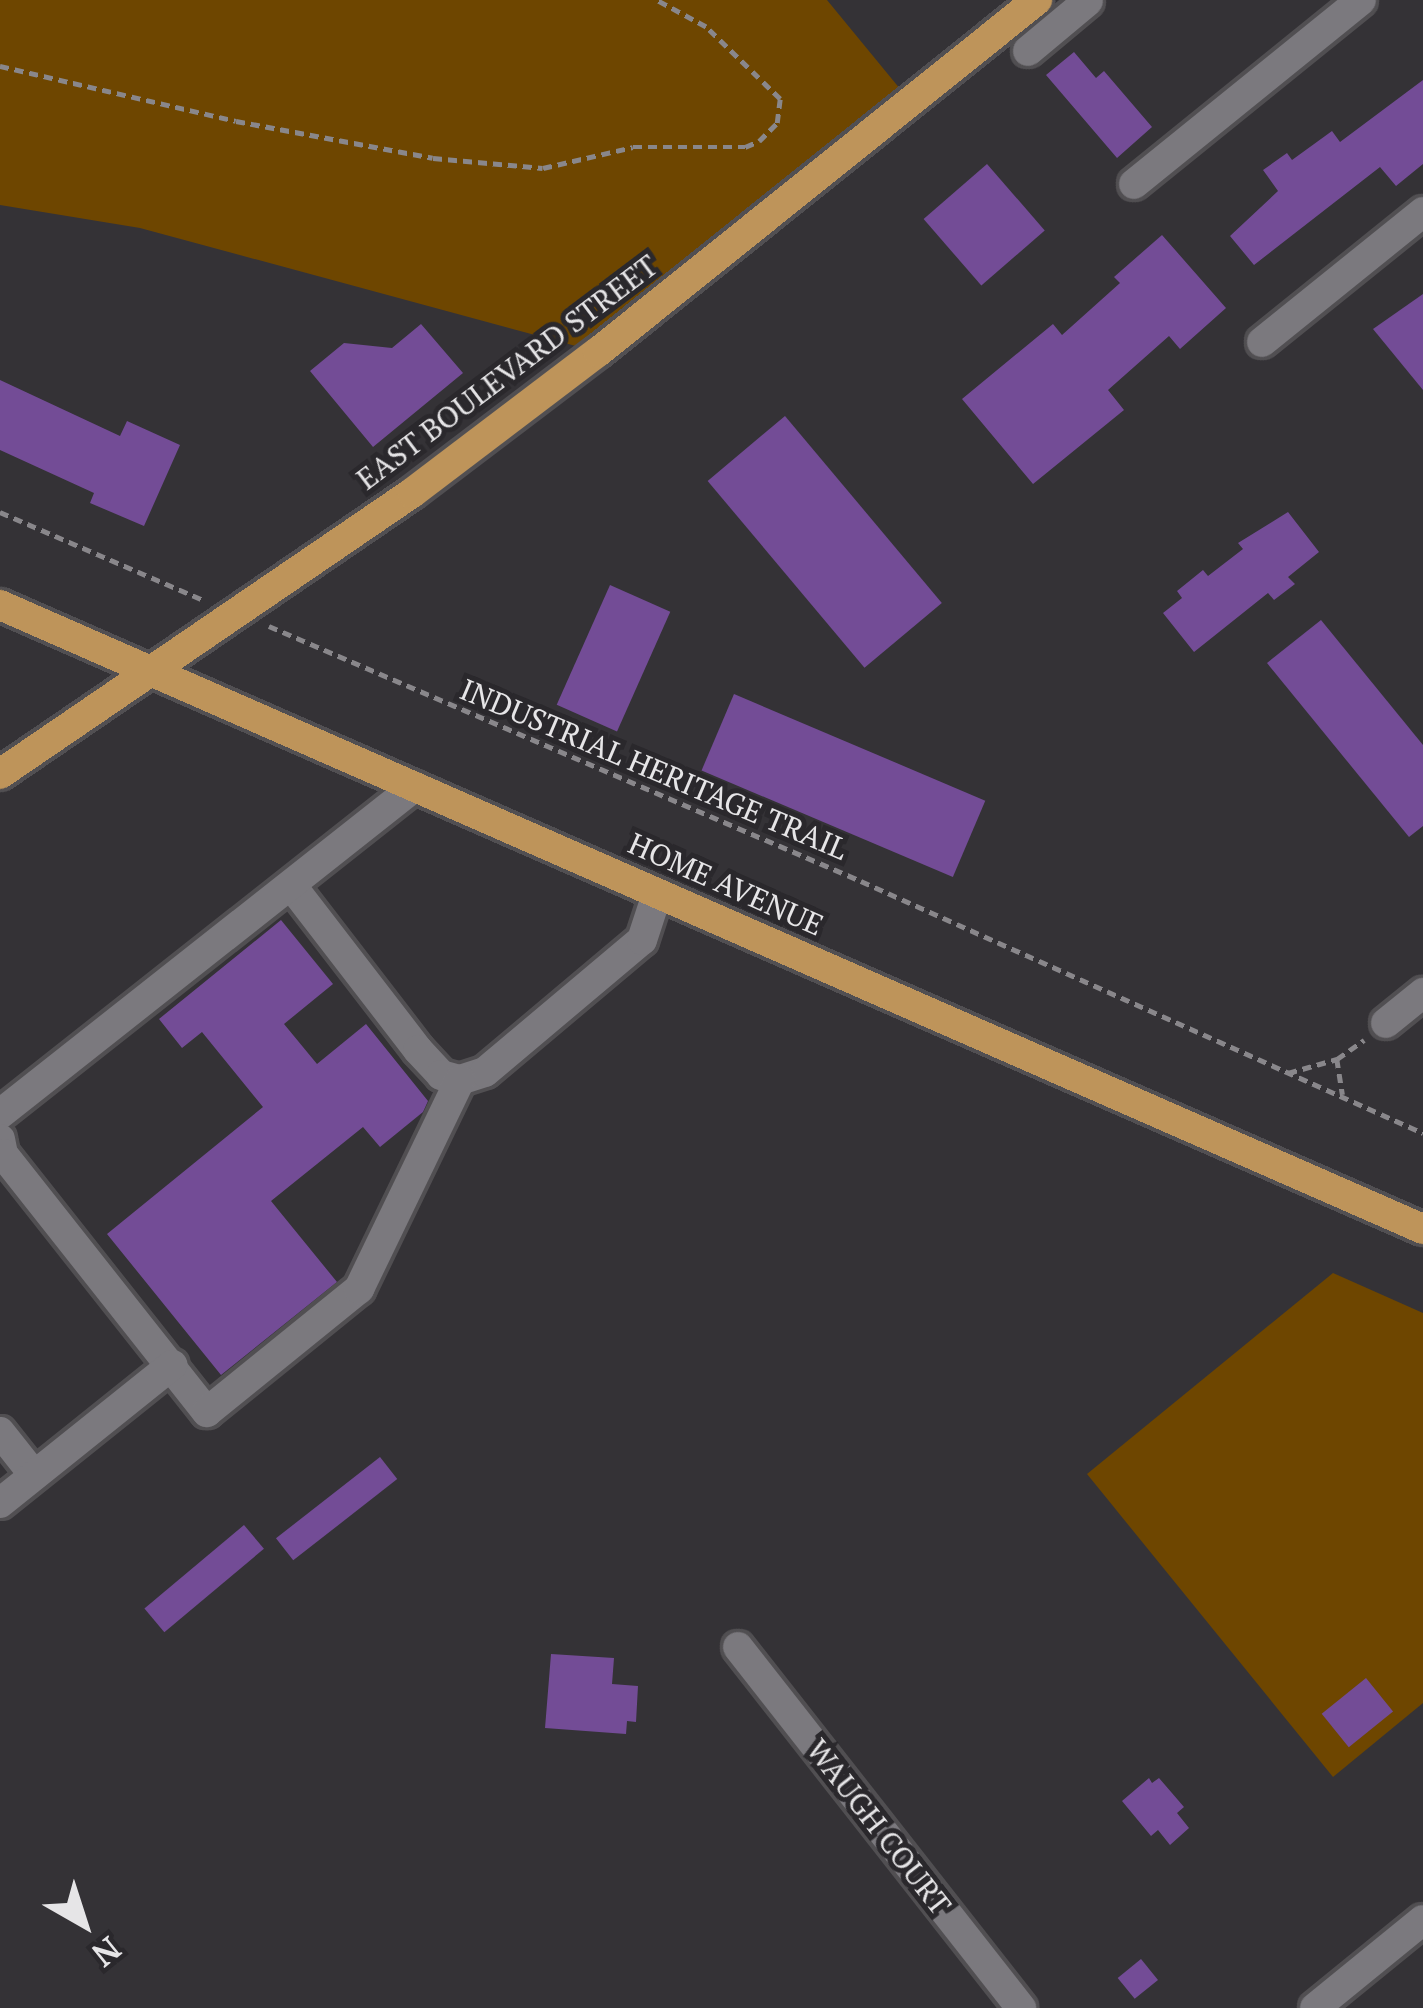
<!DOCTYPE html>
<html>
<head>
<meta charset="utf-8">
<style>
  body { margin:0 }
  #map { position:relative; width:1423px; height:2008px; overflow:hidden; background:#343236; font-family:"PT Serif",serif }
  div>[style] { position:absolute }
  .green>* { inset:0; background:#6e4600 }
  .building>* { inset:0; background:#734c96; transform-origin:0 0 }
  .path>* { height:4.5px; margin-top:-2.25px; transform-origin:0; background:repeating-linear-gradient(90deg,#89878b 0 9px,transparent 0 15px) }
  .roads { filter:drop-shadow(3px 0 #514f52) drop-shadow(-3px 0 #514f52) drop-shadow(0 3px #514f52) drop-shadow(0 -3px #514f52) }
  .minor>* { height:30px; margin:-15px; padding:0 15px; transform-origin:15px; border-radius:15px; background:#7b797e }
  .major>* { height:30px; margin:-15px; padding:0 15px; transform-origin:15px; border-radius:15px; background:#be945a }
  span { translate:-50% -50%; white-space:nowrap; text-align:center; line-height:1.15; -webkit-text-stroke:10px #2a282c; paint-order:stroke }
  .street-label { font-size:30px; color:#e6e5e7 }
  .north { position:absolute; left:24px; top:1864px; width:120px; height:120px; -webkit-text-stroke:9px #2a282c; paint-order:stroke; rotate:141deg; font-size:33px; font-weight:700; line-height:48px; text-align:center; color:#e6e5e7 }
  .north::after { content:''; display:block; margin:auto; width:42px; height:54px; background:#e6e5e7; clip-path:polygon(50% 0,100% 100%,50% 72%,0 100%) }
</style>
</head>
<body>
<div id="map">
  <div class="green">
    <i style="clip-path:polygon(0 0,827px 0,910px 101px,598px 352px,140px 228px,0 205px)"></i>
    <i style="clip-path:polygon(1333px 1273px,1423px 1313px,1423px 1703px,1333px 1777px,1087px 1474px)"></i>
  </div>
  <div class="building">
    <i style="clip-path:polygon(1074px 52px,1096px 78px,1104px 71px,1152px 127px,1117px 158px,1046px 75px)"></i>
    <i style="clip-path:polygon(1423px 80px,1423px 164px,1396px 186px,1380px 167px,1254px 265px,1230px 236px,1278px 191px,1263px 170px,1287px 153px,1292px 160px,1332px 131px,1340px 142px)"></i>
    <i style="left:987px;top:164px;width:88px;height:84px;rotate:49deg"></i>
    <i style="clip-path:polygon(1162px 235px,1226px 308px,1180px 349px,1169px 336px,1108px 390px,1124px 410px,1033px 484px,962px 399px,1053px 324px,1062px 335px,1120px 283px,1114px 277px)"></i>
    <i style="clip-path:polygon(1423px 294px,1423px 390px,1373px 329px)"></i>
    <i style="clip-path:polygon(421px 324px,463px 373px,373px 447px,310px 371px,344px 343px,392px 348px)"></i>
    <i style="clip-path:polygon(0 380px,120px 436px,127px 421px,180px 445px,144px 526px,90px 503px,94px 493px,0 450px)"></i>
    <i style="left:785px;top:416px;width:244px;height:101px;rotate:50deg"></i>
    <i style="clip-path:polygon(1288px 512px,1319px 552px,1288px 577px,1295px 584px,1274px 600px,1268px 593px,1194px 652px,1163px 613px,1182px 598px,1177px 591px,1203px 570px,1208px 576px,1243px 549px,1238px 543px)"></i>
    <i style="left:610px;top:585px;width:66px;height:131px;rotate:24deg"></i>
    <i style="clip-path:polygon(1321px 620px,1423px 745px,1423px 826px,1409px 837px,1267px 663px)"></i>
    <i style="left:734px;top:694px;width:273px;height:83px;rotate:23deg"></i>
    <i style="clip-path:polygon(281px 920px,333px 984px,284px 1024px,317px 1064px,366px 1024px,428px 1101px,423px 1112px,380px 1147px,363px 1127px,271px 1201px,337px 1282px,221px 1375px,107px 1234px,263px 1107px,202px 1032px,182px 1048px,159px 1019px)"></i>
    <i style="left:380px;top:1457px;width:28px;height:132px;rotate:52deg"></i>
    <i style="left:244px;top:1525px;width:31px;height:130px;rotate:50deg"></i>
    <i style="clip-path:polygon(551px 1654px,614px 1658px,612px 1684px,638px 1686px,636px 1722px,627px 1721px,626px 1734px,545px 1728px)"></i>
    <i style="left:1366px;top:1678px;width:43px;height:57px;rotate:51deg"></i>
    <i style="clip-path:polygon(1149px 1778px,1152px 1783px,1159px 1778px,1184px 1807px,1177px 1813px,1189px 1828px,1170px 1845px,1158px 1830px,1151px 1836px,1122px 1801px)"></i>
    <i style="left:1141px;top:1959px;width:27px;height:30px;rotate:51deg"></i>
  </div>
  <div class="path">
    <i style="left:0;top:66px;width:242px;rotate:13.1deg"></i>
    <i style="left:236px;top:121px;width:200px;rotate:10.6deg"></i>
    <i style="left:433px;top:158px;width:110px;rotate:5.2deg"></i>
    <i style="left:543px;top:168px;width:92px;rotate:-13.1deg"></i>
    <i style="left:633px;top:147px;width:112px"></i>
    <i style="left:745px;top:147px;width:15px;rotate:-23deg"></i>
    <i style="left:759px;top:141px;width:25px;rotate:-45deg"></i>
    <i style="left:777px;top:123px;width:24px;rotate:-83deg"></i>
    <i style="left:780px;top:99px;width:103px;rotate:-135.8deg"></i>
    <i style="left:706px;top:27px;width:57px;rotate:-151.6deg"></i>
    <i style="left:0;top:512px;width:221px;rotate:23.4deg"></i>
    <i style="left:269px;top:626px;width:645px;rotate:23.3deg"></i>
    <i style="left:861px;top:881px;width:616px;rotate:24.15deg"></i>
    <i style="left:1337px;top:1059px;width:36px;rotate:81deg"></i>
    <i style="left:1288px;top:1073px;width:51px;rotate:-15.9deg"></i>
    <i style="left:1337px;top:1059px;width:33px;rotate:-35deg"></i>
  </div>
  <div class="roads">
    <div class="minor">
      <i style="left:1028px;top:51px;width:78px;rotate:-39.8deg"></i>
      <i style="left:1134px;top:184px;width:292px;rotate:-39deg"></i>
      <i style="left:1262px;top:342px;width:207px;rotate:-38.9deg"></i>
      <i style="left:291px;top:885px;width:208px;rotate:52.4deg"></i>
      <i style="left:418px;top:1050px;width:34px;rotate:47deg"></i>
      <i style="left:441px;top:1075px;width:20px;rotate:15deg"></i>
      <i style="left:460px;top:1080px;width:26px;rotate:-18deg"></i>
      <i style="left:485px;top:1072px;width:205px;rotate:-40.1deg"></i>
      <i style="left:642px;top:940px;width:48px;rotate:-71.9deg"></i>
      <i style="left:1386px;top:1023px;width:48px;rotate:-39deg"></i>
      <i style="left:0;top:1114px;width:528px;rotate:-38.3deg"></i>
      <i style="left:0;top:1139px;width:15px;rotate:79deg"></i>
      <i style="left:3px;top:1154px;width:329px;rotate:51.7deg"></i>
      <i style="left:207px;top:1412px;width:196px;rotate:-39deg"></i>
      <i style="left:359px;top:1289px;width:232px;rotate:-64.2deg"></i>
      <i style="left:0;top:1432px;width:55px;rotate:51.7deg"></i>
      <i style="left:0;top:1503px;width:221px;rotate:-38.7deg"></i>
      <i style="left:738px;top:1647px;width:459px;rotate:51.9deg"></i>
      <i style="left:1315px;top:2008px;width:139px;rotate:-39.2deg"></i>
    </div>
    <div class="major">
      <i style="left:0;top:605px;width:1554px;rotate:23.68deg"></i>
      <i style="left:0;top:774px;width:499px;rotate:-34.3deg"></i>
      <i style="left:412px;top:493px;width:233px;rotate:-37.2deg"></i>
      <i style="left:598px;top:352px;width:563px;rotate:-38.72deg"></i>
    </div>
  </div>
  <div class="street-label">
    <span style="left:507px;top:372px;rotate:-37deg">EAST BOULEVARD STREET</span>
    <span style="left:654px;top:769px;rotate:23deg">INDUSTRIAL HERITAGE TRAIL</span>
    <span style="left:726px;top:884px;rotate:24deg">HOME AVENUE</span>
    <span style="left:879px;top:1827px;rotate:52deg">WAUGH COURT</span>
  </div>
  <div class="north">N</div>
</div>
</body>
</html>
